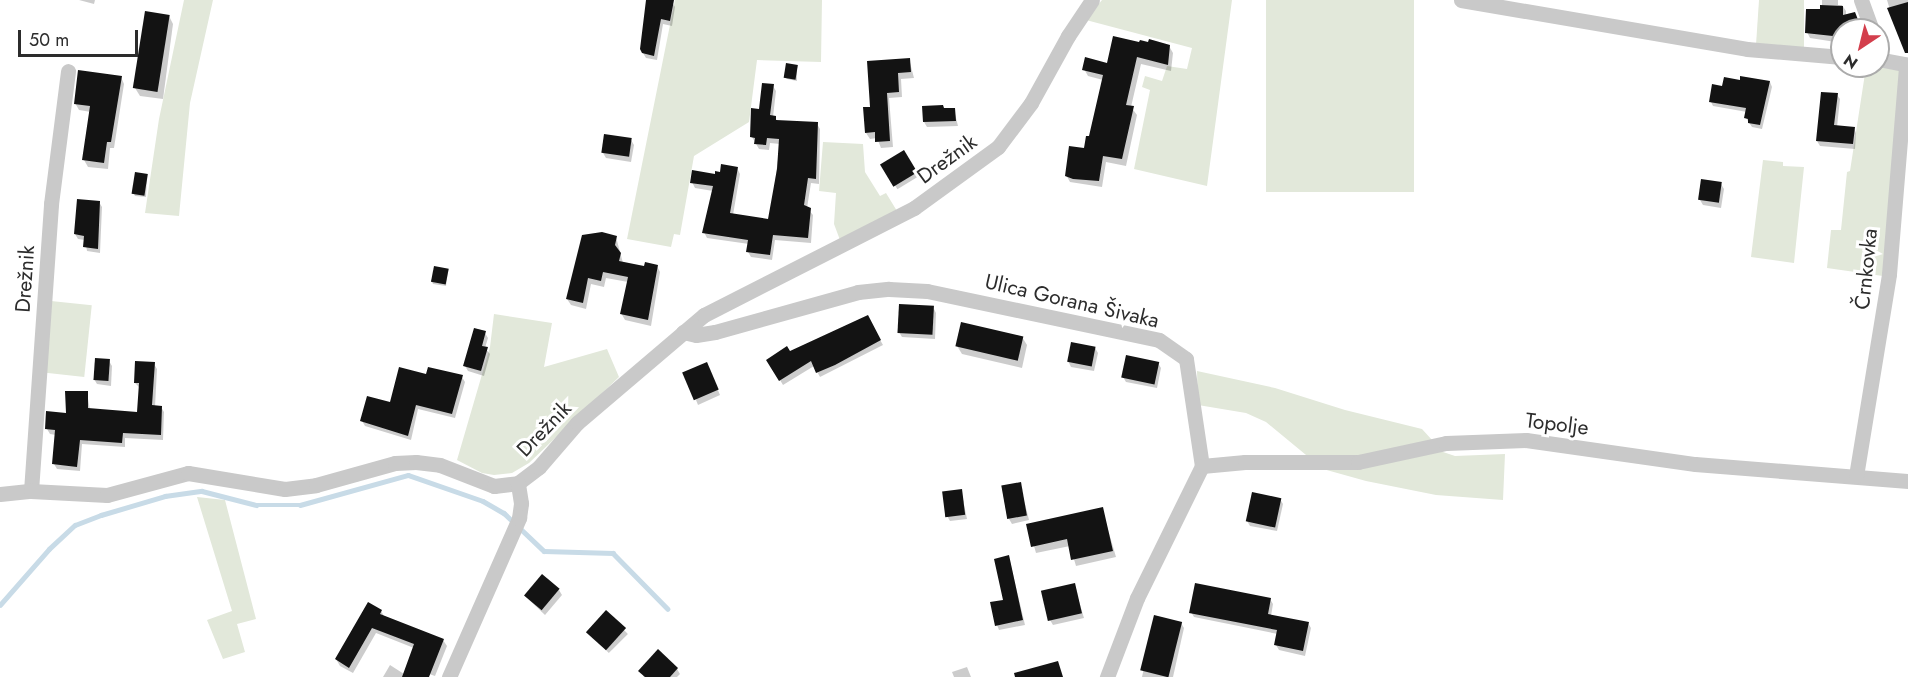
<!DOCTYPE html>
<html>
<head>
<meta charset="utf-8">
<style>
  body { margin:0 }
  #map { position:relative; width:1908px; height:677px; overflow:hidden; background:#fff; font-family:Jost,sans-serif }
  div>[style] { position:absolute }
  .green>* { inset:0; background:#e2e8da; transform-origin:0 0 }
  .shadow>* { inset:0; background:#0003; transform-origin:0 0 }
  .stream>* { height:4.5px; margin:-2.25px; padding:0 2.25px; transform-origin:2.25px; border-radius:2.25px; background:#c8dbe7 }
  .building>* { inset:0; background:#131313; transform-origin:0 0 }
  .street>* { height:15px; margin:-7.5px; padding:0 7.5px; transform-origin:7.5px; border-radius:7.5px; background:#c9c9c9 }
  span { translate:-50% -50%; white-space:nowrap; text-align:center; line-height:1.15; -webkit-text-stroke:6px #fff; paint-order:stroke }
  .street-label { font-size:21px; color:#2c2c2c }
  .north { position:absolute; left:1830px; top:18px; width:60px; height:60px; box-sizing:border-box; background:#fff; border:2px solid #ababab; border-radius:50%; rotate:215deg; font-size:16px; font-weight:700; line-height:24px; text-align:center; color:#2c2c2c }
  .north::after { content:''; display:block; margin:auto; width:21px; height:27px; background:#d33e4c; clip-path:polygon(50% 0,100% 100%,50% 72%,0 100%) }
  .scale { position:absolute; left:18px; top:30px; width:120px; height:27px; box-sizing:border-box; border:3px solid #2c2c2c; border-top:0; padding-left:8px; font-size:18px; line-height:21px; white-space:nowrap; color:#2c2c2c; -webkit-text-stroke:4px #fff; paint-order:stroke }
</style>
</head>
<body>
<div id="map">
  <div class="green">
    <i style="clip-path:polygon(184px 0,213px 0,190px 103px,179px 216px,145px 213px,159px 119px)"></i>
    <i style="clip-path:polygon(675px 0,822px 0,821px 62px,757px 60px,749px 122px,694px 156px,680px 235px,674px 234px,671px 247px,627px 239px)"></i>
    <i style="clip-path:polygon(1102px 0,1232px 0,1207px 186px,1134px 169px,1150px 90px,1142px 87px,1145px 76px,1162px 81px,1167px 66px,1187px 69px,1192px 48px,1086px 20px)"></i>
    <i style="left:1266px;top:0;width:148px;height:192px"></i>
    <i style="clip-path:polygon(1759px 0,1804px 0,1804px 51px,1756px 45px)"></i>
    <i style="clip-path:polygon(1866px 67px,1900px 68px,1883px 276px,1827px 268px,1831px 230px,1841px 230px,1847px 172px,1850px 171px)"></i>
    <i style="clip-path:polygon(823px 142px,863px 144px,865px 172px,880px 196px,886px 193px,897px 211px,840px 240px,834px 224px,836px 193px,819px 191px)"></i>
    <i style="clip-path:polygon(1763px 160px,1783px 162px,1783px 166px,1804px 167px,1794px 263px,1751px 257px)"></i>
    <i style="left:51px;top:301px;width:41px;height:72px;rotate:6deg"></i>
    <i style="clip-path:polygon(494px 314px,552px 323px,544px 367px,607px 349px,619px 377px,529px 463px,512px 473px,494px 475px,482px 473px,457px 460px,490px 347px)"></i>
    <i style="clip-path:polygon(1197px 371px,1275px 388px,1345px 410px,1422px 429px,1443px 452px,1455px 456px,1505px 454px,1503px 500px,1436px 495px,1366px 481px,1323px 469px,1266px 422px,1246px 413px,1198px 405px)"></i>
    <i style="clip-path:polygon(197px 497px,225px 500px,256px 619px,237px 624px,245px 652px,223px 659px,207px 620px,232px 611px)"></i>
  </div>
  <div class="shadow">
    <i style="clip-path:polygon(79px 0,95px 0,94px 4px)"></i>
    <i style="clip-path:polygon(648px 0,672px 2px,675px 7px,672px 26px,663px 24px,657px 60px,646px 58px,643px 53px)"></i>
    <i style="clip-path:polygon(1822px 0,1838px 0,1838px 5px,1842px 5px,1846px 11px,1846px 16px,1862px 30px,1842px 30px,1842px 43px,1810px 38px,1807px 32px,1822px 10px)"></i>
    <i style="clip-path:polygon(1887px 0,1908px 0,1908px 42px,1890px 10px)"></i>
    <i style="clip-path:polygon(146px 13px,169px 16px,173px 24px,163px 99px,140px 96px,135px 88px)"></i>
    <i style="clip-path:polygon(1140px 44px,1169px 46px,1173px 53px,1171px 71px,1141px 64px,1131px 107px,1137px 115px,1126px 166px,1106px 162px,1102px 187px,1070px 182px,1066px 175px,1090px 138px,1103px 80px,1088px 76px,1084px 69px,1108px 64px)"></i>
    <i style="clip-path:polygon(909px 59px,914px 78px,901px 79px,902px 97px,889px 98px,893px 147px,881px 148px,877px 138px,870px 139px,866px 133px,872px 108px,869px 62px)"></i>
    <i style="clip-path:polygon(797px 66px,797px 81px,787px 79px,785px 77px)"></i>
    <i style="clip-path:polygon(121px 77px,124px 84px,114px 148px,110px 148px,108px 169px,88px 167px,84px 160px,91px 112px,79px 110px,75px 103px)"></i>
    <i style="clip-path:polygon(1741px 81px,1770px 82px,1772px 87px,1762px 129px,1752px 127px,1746px 118px,1747px 112px,1713px 106px,1711px 102px)"></i>
    <i style="clip-path:polygon(773px 86px,776px 91px,773px 117px,778px 121px,817px 124px,820px 129px,819px 184px,811px 183px,807px 208px,813px 215px,811px 243px,775px 240px,772px 260px,751px 257px,748px 252px,749px 244px,707px 238px,704px 232px,713px 191px,695px 188px,692px 182px,737px 168px,740px 174px,733px 215px,770px 220px,780px 144px,770px 143px,769px 150px,759px 149px,752px 137px,760px 110px)"></i>
    <i style="clip-path:polygon(1837px 95px,1840px 99px,1837px 127px,1854px 128px,1856px 133px,1855px 149px,1820px 146px,1817px 141px)"></i>
    <i style="clip-path:polygon(945px 110px,954px 110px,958px 126px,927px 127px,924px 122px)"></i>
    <i style="clip-path:polygon(631px 140px,634px 145px,631px 162px,606px 158px,603px 153px)"></i>
    <i style="left:903px;top:152px;width:29px;height:24px;rotate:59deg"></i>
    <i style="clip-path:polygon(147px 176px,146px 197px,135px 196px,134px 194px)"></i>
    <i style="clip-path:polygon(1721px 184px,1724px 189px,1721px 208px,1703px 205px,1700px 200px)"></i>
    <i style="clip-path:polygon(99px 202px,102px 207px,100px 253px,87px 251px,85px 240px,78px 239px,75px 234px)"></i>
    <i style="clip-path:polygon(616px 237px,623px 263px,645px 268px,657px 266px,660px 272px,651px 326px,625px 320px,621px 313px,628px 282px,606px 278px,604px 287px,591px 284px,586px 309px,571px 305px,567px 299px)"></i>
    <i style="clip-path:polygon(448px 271px,446px 286px,433px 284px,432px 282px)"></i>
    <i style="clip-path:polygon(933px 307px,936px 313px,935px 339px,902px 337px,899px 332px)"></i>
    <i style="clip-path:polygon(867px 317px,883px 345px,820px 377px,814px 366px,783px 385px,768px 360px,789px 353px)"></i>
    <i style="clip-path:polygon(485px 333px,488px 338px,485px 348px,490px 354px,484px 376px,468px 371px,465px 366px)"></i>
    <i style="clip-path:polygon(1022px 337px,1027px 345px,1022px 368px,962px 354px,957px 346px)"></i>
    <i style="clip-path:polygon(1095px 348px,1098px 353px,1094px 371px,1071px 367px,1068px 361px)"></i>
    <i style="clip-path:polygon(109px 361px,112px 366px,111px 386px,97px 384px,94px 379px)"></i>
    <i style="clip-path:polygon(1158px 363px,1161px 368px,1157px 388px,1126px 382px,1123px 377px)"></i>
    <i style="clip-path:polygon(154px 364px,157px 369px,155px 407px,161px 407px,164px 412px,163px 440px,125px 438px,125px 447px,82px 444px,80px 471px,57px 469px,54px 464px,56px 435px,50px 434px,47px 429px,67px 414px,87px 393px,90px 410px,138px 413px,140px 388px,135px 383px)"></i>
    <i style="clip-path:polygon(709px 369px,720px 395px,698px 405px,696px 400px)"></i>
    <i style="clip-path:polygon(427px 375px,462px 377px,465px 382px,455px 418px,418px 409px,411px 440px,365px 426px,362px 421px,391px 404px)"></i>
    <i style="clip-path:polygon(1020px 484px,1029px 520px,1012px 524px,1009px 519px)"></i>
    <i style="clip-path:polygon(961px 490px,967px 519px,950px 521px,947px 516px)"></i>
    <i style="clip-path:polygon(1280px 499px,1283px 504px,1277px 531px,1250px 526px,1247px 521px)"></i>
    <i style="clip-path:polygon(1102px 509px,1116px 557px,1076px 566px,1070px 546px,1036px 553px,1028px 525px)"></i>
    <i style="clip-path:polygon(1009px 557px,1025px 625px,999px 630px,997px 625px,1004px 601px)"></i>
    <i style="clip-path:polygon(1074px 585px,1084px 618px,1053px 625px,1050px 620px)"></i>
    <i style="clip-path:polygon(559px 590px,562px 595px,545px 615px,525px 596px)"></i>
    <i style="clip-path:polygon(1270px 599px,1273px 604px,1271px 616px,1308px 623px,1311px 628px,1305px 656px,1279px 650px,1276px 645px,1278px 634px,1194px 617px,1191px 612px)"></i>
    <i style="clip-path:polygon(381px 611px,384px 616px,443px 640px,447px 646px,435px 676px,429px 674px,427px 677px,383px 677px,390px 665px,404px 674px,414px 648px,376px 633px,353px 673px,340px 666px,336px 659px)"></i>
    <i style="left:606px;top:612px;width:31px;height:27px;rotate:45deg"></i>
    <i style="clip-path:polygon(1155px 617px,1181px 623px,1184px 628px,1173px 677px,1142px 677px)"></i>
    <i style="clip-path:polygon(967px 667px,971px 677px,954px 677px,952px 672px)"></i>
    <i style="clip-path:polygon(677px 669px,680px 674px,677px 677px,644px 677px,640px 671px)"></i>
  </div>
  <div class="stream">
    <i style="left:0;top:605px;width:74px;rotate:-48.8deg"></i>
    <i style="left:49px;top:549px;width:35px;rotate:-43deg"></i>
    <i style="left:75px;top:525px;width:28px;rotate:-21deg"></i>
    <i style="left:101px;top:515px;width:67px;rotate:-16.5deg"></i>
    <i style="left:165px;top:496px;width:37px;rotate:-8deg"></i>
    <i style="left:202px;top:491px;width:56px;rotate:14.5deg"></i>
    <i style="left:256px;top:505px;width:44px"></i>
    <i style="left:300px;top:505px;width:112px;rotate:-15.5deg"></i>
    <i style="left:408px;top:475px;width:79px;rotate:19.1deg"></i>
    <i style="left:483px;top:501px;width:24px;rotate:30deg"></i>
    <i style="left:504px;top:513px;width:55px;rotate:43.5deg"></i>
    <i style="left:544px;top:551px;width:69px;rotate:1.7deg"></i>
    <i style="left:613px;top:553px;width:78px;rotate:45.5deg"></i>
  </div>
  <div class="building">
    <i style="clip-path:polygon(646px 0,674px 0,670px 21px,661px 19px,654px 56px,642px 53px,640px 49px)"></i>
    <i style="clip-path:polygon(1908px 2px,1908px 53px,1905px 53px,1887px 8px)"></i>
    <i style="clip-path:polygon(1820px 5px,1843px 6px,1843px 15px,1855px 12px,1862px 30px,1842px 30px,1842px 37px,1805px 33px,1806px 9px,1820px 9px)"></i>
    <i style="left:145px;top:11px;width:25px;height:78px;rotate:9deg"></i>
    <i style="clip-path:polygon(1113px 36px,1139px 42px,1140px 40px,1148px 42px,1149px 39px,1170px 45px,1168px 65px,1137px 57px,1126px 105px,1134px 106px,1122px 159px,1103px 156px,1099px 181px,1073px 179px,1065px 176px,1069px 146px,1084px 148px,1086px 136px,1089px 136px,1103px 75px,1082px 70px,1085px 57px,1107px 63px)"></i>
    <i style="clip-path:polygon(910px 58px,911px 72px,898px 73px,899px 92px,887px 93px,890px 141px,875px 142px,875px 132px,865px 133px,863px 107px,870px 107px,867px 61px)"></i>
    <i style="left:786px;top:63px;width:12px;height:15px;rotate:9deg"></i>
    <i style="clip-path:polygon(78px 70px,122px 76px,111px 142px,107px 142px,104px 163px,82px 160px,90px 106px,74px 104px)"></i>
    <i style="clip-path:polygon(1740px 76px,1770px 81px,1760px 125px,1748px 123px,1748px 119px,1744px 118px,1746px 108px,1709px 102px,1712px 84px,1722px 86px,1724px 77px,1740px 80px)"></i>
    <i style="clip-path:polygon(762px 83px,774px 84px,770px 115px,776px 116px,776px 120px,818px 122px,816px 179px,808px 178px,804px 205px,811px 208px,808px 238px,773px 235px,770px 255px,746px 252px,748px 240px,702px 233px,713px 186px,690px 183px,692px 170px,715px 174px,715px 171px,720px 172px,721px 164px,738px 167px,730px 213px,768px 219px,777px 169px,779px 139px,767px 138px,766px 145px,754px 144px,755px 138px,750px 137px,751px 108px,759px 109px)"></i>
    <i style="clip-path:polygon(1821px 92px,1838px 93px,1834px 125px,1855px 127px,1853px 144px,1816px 141px)"></i>
    <i style="clip-path:polygon(943px 105px,944px 108px,955px 108px,956px 121px,923px 122px,922px 106px)"></i>
    <i style="left:604px;top:134px;width:28px;height:19px;rotate:8deg"></i>
    <i style="left:904px;top:150px;width:26px;height:28px;rotate:59deg"></i>
    <i style="left:135px;top:172px;width:13px;height:22px;rotate:9deg"></i>
    <i style="left:1701px;top:179px;width:21px;height:21px;rotate:8deg"></i>
    <i style="clip-path:polygon(77px 199px,100px 201px,98px 249px,83px 247px,84px 236px,74px 234px)"></i>
    <i style="clip-path:polygon(602px 232px,617px 236px,615px 245px,621px 253px,619px 261px,644px 266px,645px 262px,658px 265px,648px 320px,620px 314px,628px 277px,603px 272px,601px 281px,588px 278px,583px 303px,566px 299px,582px 235px)"></i>
    <i style="left:434px;top:266px;width:15px;height:16px;rotate:11deg"></i>
    <i style="left:899px;top:304px;width:35px;height:29px;rotate:3deg"></i>
    <i style="clip-path:polygon(868px 315px,881px 340px,835px 365px,816px 373px,811px 361px,779px 381px,766px 360px,787px 346px,790px 351px)"></i>
    <i style="left:961px;top:322px;width:64px;height:25px;rotate:13deg"></i>
    <i style="clip-path:polygon(474px 328px,486px 331px,482px 346px,488px 347px,481px 371px,463px 366px)"></i>
    <i style="left:1071px;top:342px;width:25px;height:20px;rotate:11deg"></i>
    <i style="left:1126px;top:355px;width:34px;height:23px;rotate:12deg"></i>
    <i style="left:95px;top:358px;width:15px;height:22px;rotate:4deg"></i>
    <i style="clip-path:polygon(135px 361px,155px 362px,152px 405px,162px 406px,161px 435px,123px 433px,122px 443px,80px 440px,77px 467px,52px 464px,55px 430px,45px 429px,46px 411px,66px 413px,65px 391px,88px 391px,88px 408px,137px 412px,139px 383px,134px 383px)"></i>
    <i style="left:707px;top:362px;width:30px;height:27px;rotate:67deg"></i>
    <i style="clip-path:polygon(399px 367px,426px 374px,428px 367px,463px 375px,452px 414px,416px 405px,408px 436px,360px 421px,367px 396px,390px 402px)"></i>
    <i style="left:1021px;top:482px;width:34px;height:20px;rotate:80deg"></i>
    <i style="left:962px;top:489px;width:26px;height:20px;rotate:83deg"></i>
    <i style="left:1252px;top:492px;width:30px;height:30px;rotate:12deg"></i>
    <i style="clip-path:polygon(1103px 507px,1113px 551px,1071px 560px,1067px 539px,1031px 547px,1026px 524px)"></i>
    <i style="clip-path:polygon(1009px 555px,1023px 620px,995px 626px,990px 602px,1003px 600px,994px 559px)"></i>
    <i style="left:542px;top:574px;width:23px;height:28px;rotate:40deg"></i>
    <i style="left:1075px;top:583px;width:31px;height:35px;rotate:77deg"></i>
    <i style="clip-path:polygon(1195px 583px,1271px 598px,1268px 614px,1309px 622px,1303px 651px,1274px 645px,1277px 630px,1189px 613px)"></i>
    <i style="clip-path:polygon(368px 602px,382px 610px,380px 614px,444px 639px,429px 677px,402px 677px,414px 644px,372px 628px,349px 668px,335px 659px)"></i>
    <i style="left:606px;top:610px;width:27px;height:30px;rotate:42deg"></i>
    <i style="left:1154px;top:615px;width:29px;height:57px;rotate:14deg"></i>
    <i style="clip-path:polygon(658px 649px,678px 668px,670px 677px,645px 677px,638px 671px)"></i>
    <i style="clip-path:polygon(1058px 661px,1063px 677px,1015px 677px,1014px 673px)"></i>
  </div>
  <div class="street">
    <i style="left:1461px;top:0;width:290px;rotate:9.7deg"></i>
    <i style="left:1747px;top:49px;width:95px;rotate:4.8deg"></i>
    <i style="left:1861px;top:0;width:32px;rotate:70deg"></i>
    <i style="left:1878px;top:59px;width:31px;rotate:11deg"></i>
    <i style="left:683px;top:332px;width:13px;rotate:13deg"></i>
    <i style="left:696px;top:335px;width:19px;rotate:-9deg"></i>
    <i style="left:715px;top:332px;width:148px;rotate:-15.6deg"></i>
    <i style="left:858px;top:292px;width:31px;rotate:-6deg"></i>
    <i style="left:889px;top:289px;width:38px;rotate:3deg"></i>
    <i style="left:927px;top:291px;width:237px;rotate:11.9deg"></i>
    <i style="left:1159px;top:340px;width:33px;rotate:35deg"></i>
    <i style="left:1186px;top:359px;width:108px;rotate:81.5deg"></i>
    <i style="left:1202px;top:466px;width:147px;rotate:116.2deg"></i>
    <i style="left:1137px;top:598px;width:85px;rotate:110.8deg"></i>
    <i style="left:1202px;top:466px;width:43px;rotate:-5.3deg"></i>
    <i style="left:1245px;top:462px;width:113px"></i>
    <i style="left:1358px;top:462px;width:90px;rotate:-12.2deg"></i>
    <i style="left:1446px;top:443px;width:80px;rotate:-2.1deg"></i>
    <i style="left:1526px;top:440px;width:171px;rotate:8.1deg"></i>
    <i style="left:1695px;top:464px;width:214px;rotate:4.6deg"></i>
    <i style="left:1856px;top:476px;width:205px;rotate:-80.7deg"></i>
    <i style="left:1889px;top:274px;width:210px;rotate:-85.3deg"></i>
    <i style="left:31px;top:491px;width:288px;rotate:-86deg"></i>
    <i style="left:51px;top:204px;width:134px;rotate:-82.7deg"></i>
    <i style="left:0;top:494px;width:31px;rotate:-6deg"></i>
    <i style="left:31px;top:491px;width:76px;rotate:3deg"></i>
    <i style="left:107px;top:495px;width:84px;rotate:-15.2deg"></i>
    <i style="left:188px;top:473px;width:98px;rotate:9.4deg"></i>
    <i style="left:285px;top:489px;width:31px;rotate:-7deg"></i>
    <i style="left:316px;top:485px;width:82px;rotate:-15.6deg"></i>
    <i style="left:395px;top:463px;width:21px;rotate:-3deg"></i>
    <i style="left:416px;top:462px;width:24px;rotate:7deg"></i>
    <i style="left:440px;top:465px;width:58px;rotate:21.3deg"></i>
    <i style="left:494px;top:486px;width:24px;rotate:-7deg"></i>
    <i style="left:518px;top:483px;width:26px;rotate:-37deg"></i>
    <i style="left:539px;top:467px;width:58px;rotate:-49.2deg"></i>
    <i style="left:577px;top:423px;width:167px;rotate:-40.4deg"></i>
    <i style="left:704px;top:315px;width:236px;rotate:-27deg"></i>
    <i style="left:914px;top:208px;width:104px;rotate:-36deg"></i>
    <i style="left:998px;top:147px;width:55px;rotate:-53.1deg"></i>
    <i style="left:1031px;top:103px;width:77px;rotate:-61.1deg"></i>
    <i style="left:1068px;top:36px;width:43px;rotate:-56.3deg"></i>
    <i style="left:449px;top:677px;width:174px;rotate:-66.2deg"></i>
    <i style="left:519px;top:518px;width:15px;rotate:-82deg"></i>
    <i style="left:521px;top:503px;width:20px;rotate:-99deg"></i>
  </div>
  <div class="street-label">
    <span style="left:947px;top:159px;rotate:-36deg">Drežnik</span>
    <span style="left:1866px;top:269px;rotate:-84deg">Črnkovka</span>
    <span style="left:25px;top:279px;rotate:-86deg">Drežnik</span>
    <span style="left:1072px;top:301px;rotate:13deg">Ulica Gorana Šivaka</span>
    <span style="left:1557px;top:424px;rotate:7deg">Topolje</span>
    <span style="left:544px;top:429px;rotate:-46deg">Drežnik</span>
  </div>
  <div class="north">N</div>
  <div class="scale">50 m</div>
</div>
</body>
</html>
